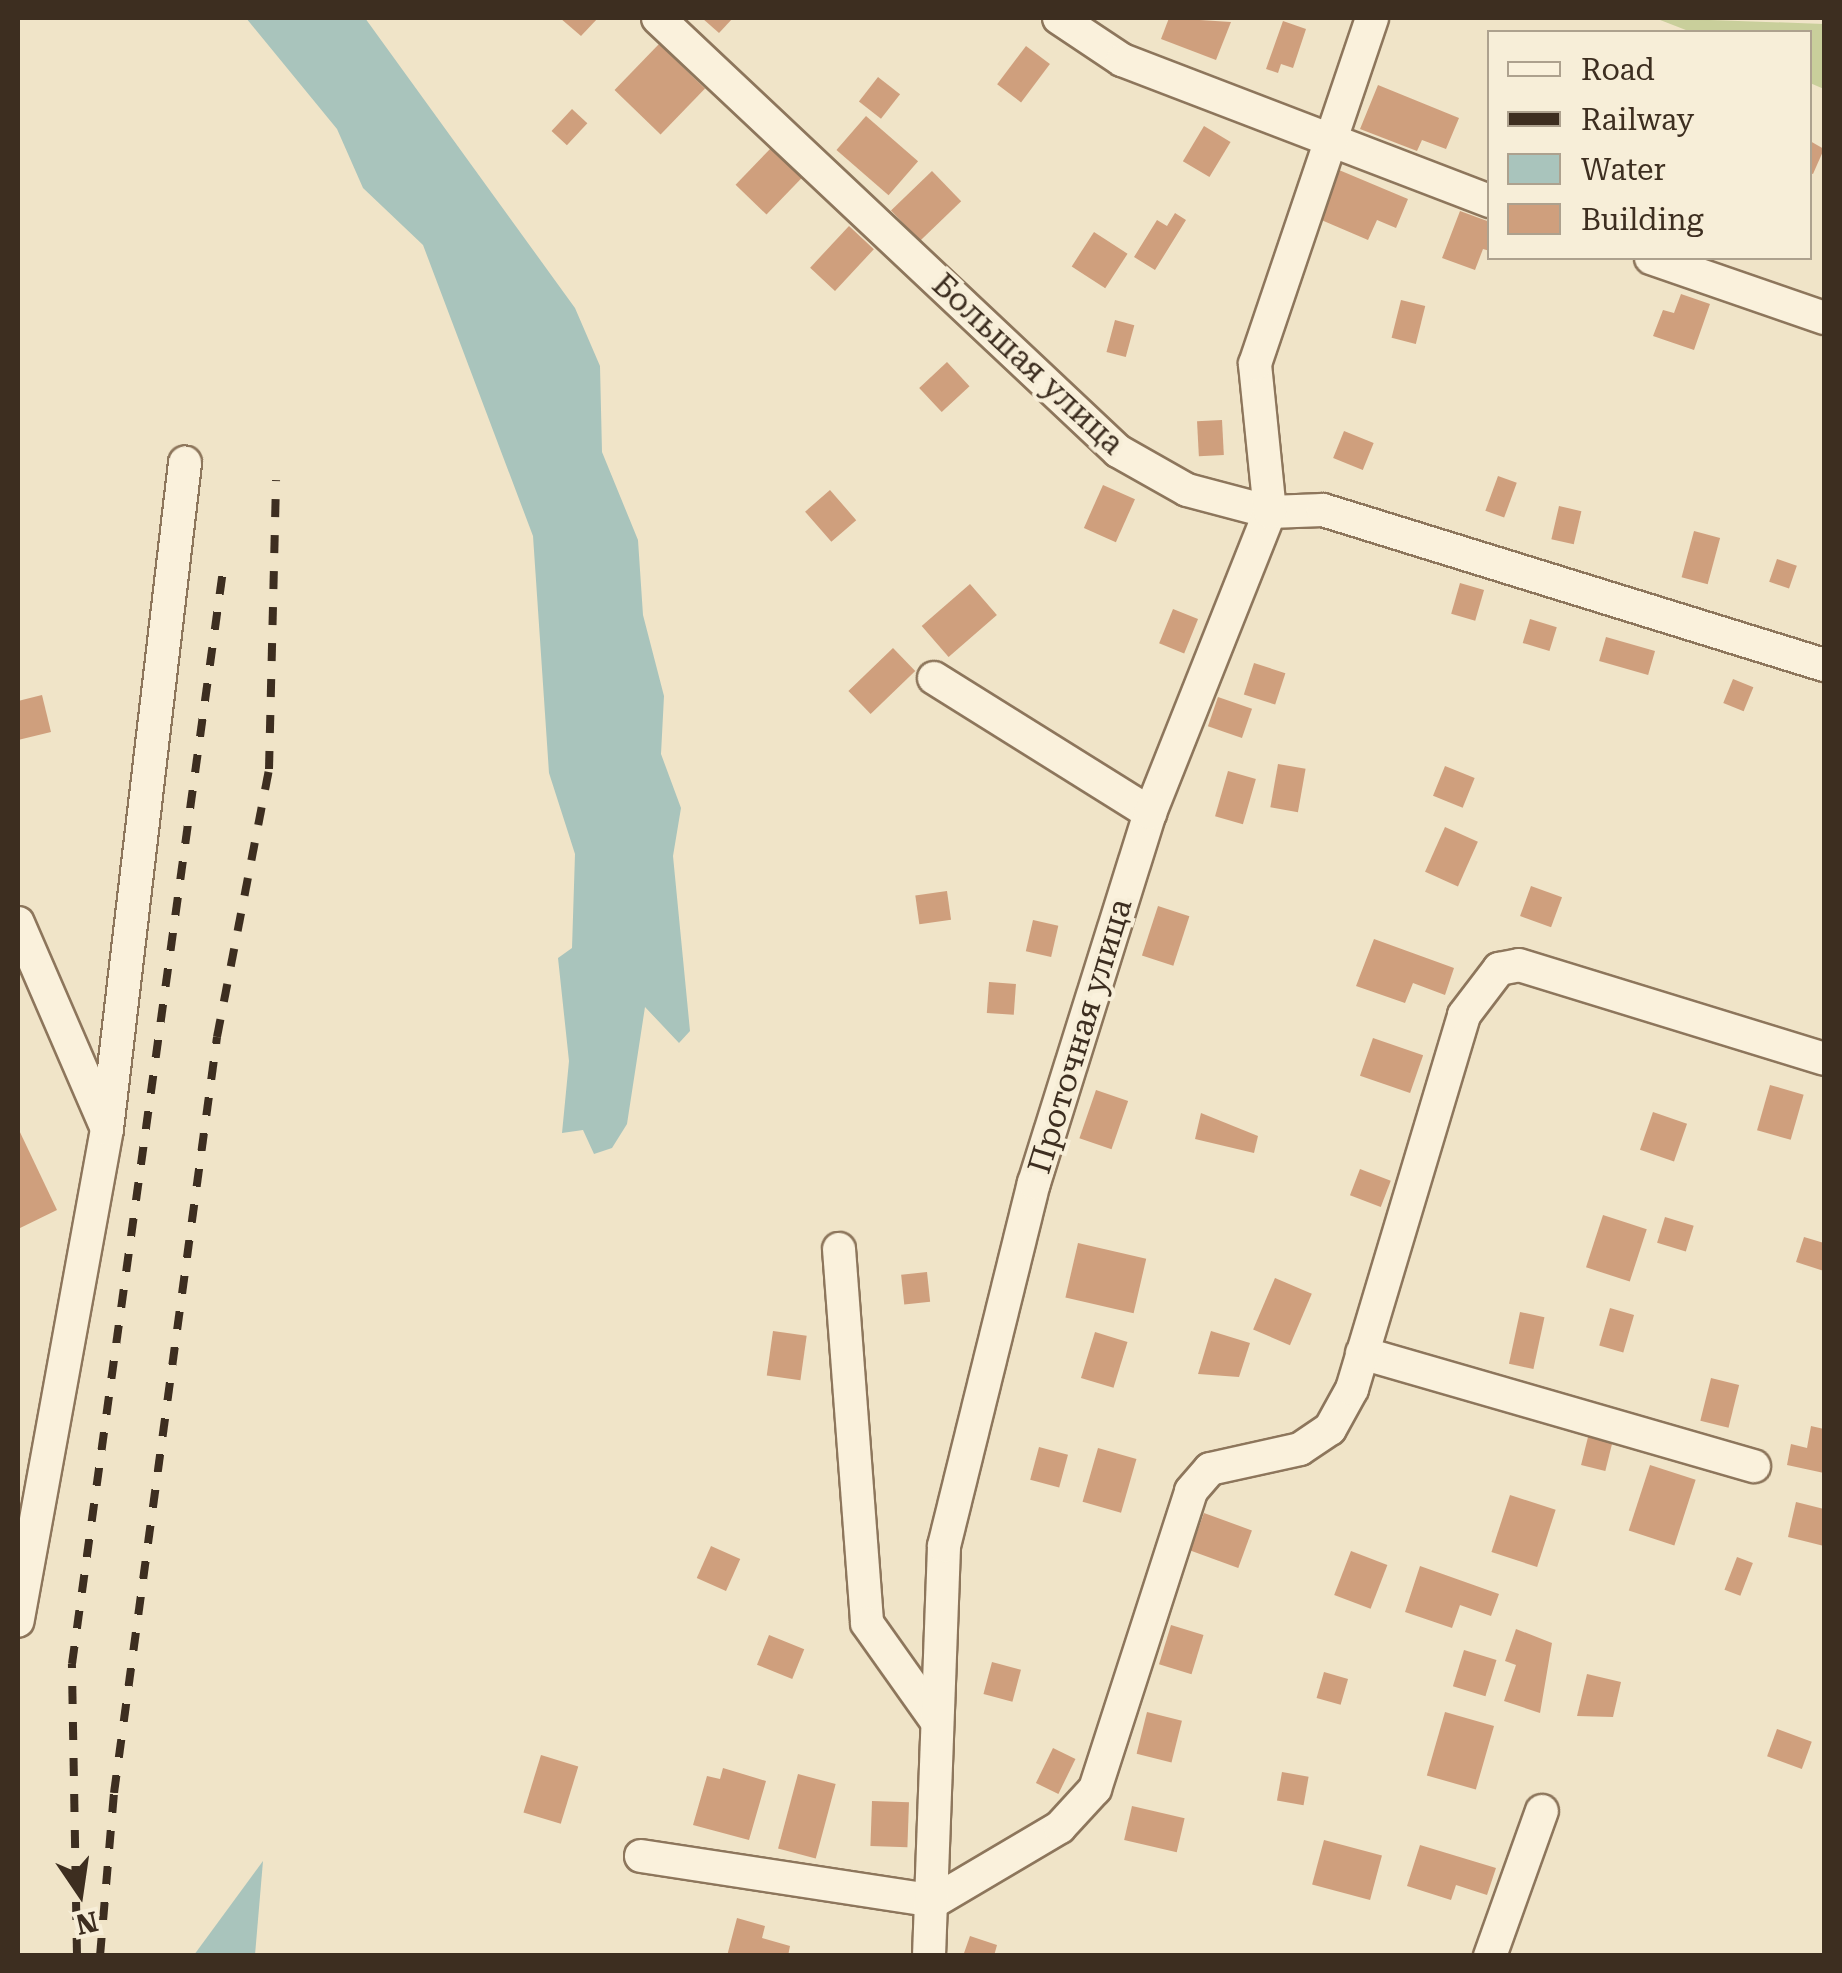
<!DOCTYPE html>
<html>
<head>
<meta charset="utf-8">
<style>
  body { margin:0 }
  #map { position:relative; width:1842px; height:1973px; overflow:hidden; background:#f0e4c8; font-family:"Roboto Serif",serif }
  div>[style] { position:absolute }
  .green>* { inset:0; background:#c9cf9b }
  .water>* { inset:0; background:#a9c4bc }
  .building>* { inset:0; background:#cf9f7d; transform-origin:0 0 }
  .roads { filter:drop-shadow(2px 0 #8d765c) drop-shadow(-2px 0 #8d765c) drop-shadow(0 2px #8d765c) drop-shadow(0 -2px #8d765c) }
  .minor>* { height:32px; margin:-16px; padding:0 16px; transform-origin:16px; border-radius:16px; background:#faf1dc }
  .rail>* { height:8px; margin-top:-4px; transform-origin:0; background:repeating-linear-gradient(90deg,#3d2e20 0 18px,transparent 0 36px) }
  span { translate:-50% -50%; white-space:nowrap; text-align:center; line-height:1.15; -webkit-text-stroke:8px #f7eed8; paint-order:stroke }
  .street-label { font-size:32px; color:#3d2e20 }
  .frame { position:absolute; inset:0; border:20px solid #3d2e20; pointer-events:none }
  .legend { position:absolute; left:1487px; top:30px; width:325px; height:230px; box-sizing:border-box; background:#f7eed8; border:2px solid #ada18e; margin:0; padding:12px 18px; list-style:none; font-size:30px; color:#3d2e20 }
  .legend li { display:flex; align-items:center; gap:20px; height:50px }
  .legend b { width:50px; border:2px solid #ada18e }
  .north { position:absolute; left:30px; top:1843px; width:100px; height:100px; -webkit-text-stroke:8px #f7eed8; paint-order:stroke; rotate:167deg; font-size:28px; font-weight:700; line-height:40px; text-align:center; color:#3d2e20 }
  .north::after { content:''; display:block; margin:auto; width:35px; height:45px; background:#3d2e20; clip-path:polygon(50% 0,100% 100%,50% 72%,0 100%) }
</style>
</head>
<body>
<div id="map">
  <div class="green">
    <i style="clip-path:polygon(1655px 18px,1824px 24px,1824px 89px,1810px 83px,1810px 32px,1691px 32px)"></i>
  </div>
  <div class="water">
    <i style="clip-path:polygon(246px 18px,365px 18px,575px 308px,600px 366px,602px 452px,638px 540px,643px 615px,664px 696px,661px 754px,681px 808px,673px 856px,690px 1031px,679px 1043px,645px 1007px,627px 1124px,612px 1148px,594px 1154px,583px 1130px,562px 1133px,569px 1061px,558px 958px,572px 948px,575px 854px,549px 773px,533px 536px,423px 245px,363px 188px,337px 129px)"></i>
    <i style="clip-path:polygon(263px 1861px,255px 1955px,194px 1955px)"></i>
  </div>
  <div class="building">
    <i style="clip-path:polygon(560px 18px,598px 18px,581px 36px)"></i>
    <i style="clip-path:polygon(702px 18px,733px 18px,719px 33px)"></i>
    <i style="clip-path:polygon(1169px 18px,1231px 22px,1216px 60px,1161px 39px)"></i>
    <i style="clip-path:polygon(1283px 21px,1306px 29px,1293px 68px,1281px 64px,1278px 73px,1266px 69px)"></i>
    <i style="left:659px;top:44px;width:64px;height:64px;rotate:44deg"></i>
    <i style="left:1026px;top:46px;width:30px;height:48px;rotate:37deg"></i>
    <i style="left:878px;top:77px;width:28px;height:31px;rotate:38deg"></i>
    <i style="clip-path:polygon(1378px 85px,1459px 118px,1446px 149px,1422px 140px,1417px 151px,1360px 129px)"></i>
    <i style="left:572px;top:109px;width:21px;height:30px;rotate:43deg"></i>
    <i style="left:866px;top:116px;width:69px;height:45px;rotate:41deg"></i>
    <i style="left:1204px;top:126px;width:31px;height:41px;rotate:31deg"></i>
    <i style="clip-path:polygon(1810px 141px,1824px 149px,1813px 174px,1810px 173px)"></i>
    <i style="left:771px;top:148px;width:43px;height:51px;rotate:44deg"></i>
    <i style="clip-path:polygon(1339px 170px,1408px 199px,1396px 228px,1377px 220px,1368px 240px,1319px 219px)"></i>
    <i style="left:932px;top:171px;width:42px;height:57px;rotate:46deg"></i>
    <i style="clip-path:polygon(1460px 211px,1490px 222px,1490px 251px,1483px 249px,1475px 270px,1442px 258px)"></i>
    <i style="clip-path:polygon(1175px 213px,1186px 220px,1155px 270px,1134px 257px,1157px 220px,1167px 226px)"></i>
    <i style="left:849px;top:226px;width:34px;height:57px;rotate:43deg"></i>
    <i style="left:1094px;top:232px;width:40px;height:41px;rotate:33deg"></i>
    <i style="clip-path:polygon(1681px 294px,1710px 304px,1694px 350px,1653px 336px,1663px 310px,1674px 313px)"></i>
    <i style="left:1401px;top:300px;width:25px;height:39px;rotate:14deg"></i>
    <i style="left:1115px;top:320px;width:20px;height:33px;rotate:15deg"></i>
    <i style="left:947px;top:362px;width:33px;height:38px;rotate:47deg"></i>
    <i style="left:1222px;top:420px;width:35px;height:25px;rotate:87deg"></i>
    <i style="left:1344px;top:431px;width:32px;height:29px;rotate:22deg"></i>
    <i style="left:1498px;top:476px;width:20px;height:37px;rotate:20deg"></i>
    <i style="left:1103px;top:485px;width:35px;height:47px;rotate:24deg"></i>
    <i style="left:830px;top:490px;width:40px;height:33px;rotate:49deg"></i>
    <i style="left:1559px;top:506px;width:23px;height:34px;rotate:13deg"></i>
    <i style="left:1694px;top:531px;width:27px;height:48px;rotate:15deg"></i>
    <i style="left:1777px;top:559px;width:21px;height:24px;rotate:19deg"></i>
    <i style="left:1460px;top:583px;width:25px;height:32px;rotate:16deg"></i>
    <i style="left:970px;top:584px;width:41px;height:64px;rotate:49deg"></i>
    <i style="left:1173px;top:609px;width:27px;height:37px;rotate:22deg"></i>
    <i style="left:1530px;top:619px;width:28px;height:25px;rotate:17deg"></i>
    <i style="left:1606px;top:637px;width:51px;height:25px;rotate:16deg"></i>
    <i style="left:893px;top:648px;width:32px;height:62px;rotate:46deg"></i>
    <i style="left:1254px;top:663px;width:33px;height:33px;rotate:18deg"></i>
    <i style="left:1733px;top:679px;width:22px;height:26px;rotate:22deg"></i>
    <i style="clip-path:polygon(42px 695px,51px 732px,18px 740px,18px 701px)"></i>
    <i style="left:1218px;top:697px;width:36px;height:31px;rotate:19deg"></i>
    <i style="left:1278px;top:764px;width:28px;height:44px;rotate:10deg"></i>
    <i style="left:1445px;top:766px;width:32px;height:32px;rotate:22deg"></i>
    <i style="left:1228px;top:771px;width:29px;height:47px;rotate:16deg"></i>
    <i style="left:1445px;top:827px;width:36px;height:49px;rotate:24deg"></i>
    <i style="left:1531px;top:886px;width:33px;height:32px;rotate:20deg"></i>
    <i style="left:947px;top:891px;width:29px;height:32px;rotate:82deg"></i>
    <i style="left:1158px;top:906px;width:33px;height:52px;rotate:18deg"></i>
    <i style="left:1033px;top:920px;width:26px;height:32px;rotate:13deg"></i>
    <i style="clip-path:polygon(1374px 939px,1454px 968px,1445px 995px,1413px 983px,1405px 1003px,1356px 986px)"></i>
    <i style="left:989px;top:982px;width:27px;height:31px;rotate:4deg"></i>
    <i style="left:1373px;top:1038px;width:53px;height:40px;rotate:19deg"></i>
    <i style="left:1770px;top:1085px;width:35px;height:47px;rotate:16deg"></i>
    <i style="left:1096px;top:1090px;width:34px;height:51px;rotate:19deg"></i>
    <i style="left:1653px;top:1112px;width:36px;height:40px;rotate:19deg"></i>
    <i style="clip-path:polygon(1201px 1113px,1258px 1136px,1254px 1153px,1195px 1139px)"></i>
    <i style="clip-path:polygon(18px 1128px,57px 1210px,18px 1229px)"></i>
    <i style="left:1360px;top:1169px;width:33px;height:28px;rotate:21deg"></i>
    <i style="left:1603px;top:1215px;width:46px;height:55px;rotate:18deg"></i>
    <i style="left:1665px;top:1217px;width:30px;height:27px;rotate:17deg"></i>
    <i style="clip-path:polygon(1804px 1237px,1824px 1243px,1824px 1271px,1796px 1262px)"></i>
    <i style="left:1078px;top:1243px;width:70px;height:56px;rotate:13deg"></i>
    <i style="left:927px;top:1272px;width:30px;height:26px;rotate:84deg"></i>
    <i style="left:1275px;top:1278px;width:40px;height:56px;rotate:23deg"></i>
    <i style="left:1610px;top:1308px;width:25px;height:39px;rotate:16deg"></i>
    <i style="left:1520px;top:1312px;width:25px;height:53px;rotate:12deg"></i>
    <i style="left:773px;top:1331px;width:34px;height:45px;rotate:8deg"></i>
    <i style="clip-path:polygon(1211px 1331px,1250px 1343px,1239px 1377px,1198px 1374px)"></i>
    <i style="left:1095px;top:1332px;width:34px;height:48px;rotate:17deg"></i>
    <i style="left:1711px;top:1378px;width:29px;height:44px;rotate:14deg"></i>
    <i style="clip-path:polygon(1811px 1426px,1824px 1429px,1824px 1473px,1787px 1465px,1791px 1444px,1807px 1448px)"></i>
    <i style="left:1590px;top:1429px;width:25px;height:37px;rotate:14deg"></i>
    <i style="left:1039px;top:1447px;width:30px;height:34px;rotate:15deg"></i>
    <i style="left:1098px;top:1448px;width:40px;height:56px;rotate:16deg"></i>
    <i style="left:1650px;top:1465px;width:48px;height:69px;rotate:18deg"></i>
    <i style="left:1510px;top:1495px;width:48px;height:60px;rotate:18deg"></i>
    <i style="clip-path:polygon(1796px 1502px,1824px 1509px,1824px 1546px,1788px 1537px)"></i>
    <i style="left:1204px;top:1513px;width:51px;height:40px;rotate:20deg"></i>
    <i style="left:711px;top:1546px;width:32px;height:35px;rotate:24deg"></i>
    <i style="left:1351px;top:1551px;width:39px;height:47px;rotate:21deg"></i>
    <i style="left:1737px;top:1557px;width:17px;height:35px;rotate:21deg"></i>
    <i style="clip-path:polygon(1420px 1566px,1499px 1594px,1491px 1616px,1460px 1605px,1452px 1628px,1405px 1612px)"></i>
    <i style="left:1171px;top:1625px;width:34px;height:41px;rotate:17deg"></i>
    <i style="clip-path:polygon(1516px 1629px,1552px 1643px,1540px 1713px,1504px 1701px,1516px 1665px,1505px 1661px)"></i>
    <i style="left:769px;top:1635px;width:38px;height:32px;rotate:22deg"></i>
    <i style="left:1464px;top:1650px;width:34px;height:38px;rotate:17deg"></i>
    <i style="left:992px;top:1662px;width:30px;height:33px;rotate:15deg"></i>
    <i style="left:1324px;top:1672px;width:25px;height:27px;rotate:16deg"></i>
    <i style="clip-path:polygon(1587px 1674px,1621px 1682px,1613px 1717px,1577px 1716px)"></i>
    <i style="left:1147px;top:1712px;width:36px;height:43px;rotate:14deg"></i>
    <i style="left:1445px;top:1712px;width:51px;height:66px;rotate:16deg"></i>
    <i style="left:1777px;top:1729px;width:37px;height:29px;rotate:20deg"></i>
    <i style="left:1053px;top:1748px;width:25px;height:39px;rotate:26deg"></i>
    <i style="left:541px;top:1755px;width:39px;height:60px;rotate:17deg"></i>
    <i style="clip-path:polygon(723px 1768px,766px 1781px,749px 1840px,693px 1825px,707px 1776px,720px 1779px)"></i>
    <i style="left:1282px;top:1772px;width:27px;height:29px;rotate:10deg"></i>
    <i style="left:798px;top:1774px;width:39px;height:77px;rotate:15deg"></i>
    <i style="left:872px;top:1801px;width:37px;height:45px;rotate:2deg"></i>
    <i style="left:1132px;top:1806px;width:54px;height:35px;rotate:13deg"></i>
    <i style="left:1324px;top:1840px;width:60px;height:46px;rotate:15deg"></i>
    <i style="clip-path:polygon(1420px 1845px,1496px 1868px,1487px 1895px,1456px 1885px,1451px 1900px,1407px 1886px)"></i>
    <i style="clip-path:polygon(737px 1918px,765px 1926px,762px 1938px,790px 1946px,788px 1956px,727px 1956px)"></i>
    <i style="clip-path:polygon(970px 1936px,997px 1945px,994px 1956px,963px 1956px)"></i>
  </div>
  <div class="roads">
    <div class="minor">
      <i style="left:658px;top:18px;width:632px;rotate:43.27deg"></i>
      <i style="left:1118px;top:451px;width:79px;rotate:29.5deg"></i>
      <i style="left:1187px;top:490px;width:86px;rotate:14.8deg"></i>
      <i style="left:1270px;top:512px;width:53px;rotate:-2.2deg"></i>
      <i style="left:1323px;top:510px;width:524px;rotate:17.19deg"></i>
      <i style="left:1059px;top:18px;width:76px;rotate:33.7deg"></i>
      <i style="left:1122px;top:60px;width:394px;rotate:21deg"></i>
      <i style="left:1651px;top:258px;width:183px;rotate:19.1deg"></i>
      <i style="left:934px;top:678px;width:255px;rotate:32deg"></i>
      <i style="left:18px;top:923px;width:224px;rotate:66.6deg"></i>
      <i style="left:107px;top:1129px;width:500px;rotate:100.3deg"></i>
      <i style="left:107px;top:1129px;width:671px;rotate:-83.32deg"></i>
      <i style="left:839px;top:1249px;width:375px;rotate:85.7deg"></i>
      <i style="left:867px;top:1623px;width:118px;rotate:54.7deg"></i>
      <i style="left:1362px;top:1353px;width:408px;rotate:16.1deg"></i>
      <i style="left:641px;top:1856px;width:297px;rotate:8.7deg"></i>
      <i style="left:935px;top:1901px;width:145px;rotate:-30.6deg"></i>
      <i style="left:1060px;top:1827px;width:52px;rotate:-47.4deg"></i>
      <i style="left:1095px;top:1789px;width:313px;rotate:-72.1deg"></i>
      <i style="left:1191px;top:1491px;width:29px;rotate:-49deg"></i>
      <i style="left:1210px;top:1469px;width:92px;rotate:-12.5deg"></i>
      <i style="left:1300px;top:1449px;width:36px;rotate:-34deg"></i>
      <i style="left:1330px;top:1429px;width:46px;rotate:-61.2deg"></i>
      <i style="left:1352px;top:1389px;width:390px;rotate:-73.3deg"></i>
      <i style="left:1464px;top:1015px;width:58px;rotate:-52.7deg"></i>
      <i style="left:1499px;top:969px;width:20px;rotate:-11deg"></i>
      <i style="left:1519px;top:965px;width:319px;rotate:17.1deg"></i>
      <i style="left:929px;top:1956px;width:410px;rotate:-87.9deg"></i>
      <i style="left:944px;top:1546px;width:374px;rotate:-76.1deg"></i>
      <i style="left:1034px;top:1183px;width:388px;rotate:-72.6deg"></i>
      <i style="left:1150px;top:813px;width:324px;rotate:-68.3deg"></i>
      <i style="left:1270px;top:512px;width:149px;rotate:-95.8deg"></i>
      <i style="left:1255px;top:364px;width:365px;rotate:-71.3deg"></i>
      <i style="left:1490px;top:1956px;width:154px;rotate:-70.3deg"></i>
    </div>
  </div>
  <div class="rail">
    <i style="left:77px;top:1956px;width:292px;rotate:-91deg"></i>
    <i style="left:72px;top:1664px;width:1111px;rotate:-82.14deg"></i>
    <i style="left:100px;top:1956px;width:164px;rotate:-85.1deg"></i>
    <i style="left:114px;top:1793px;width:763px;rotate:-82.24deg"></i>
    <i style="left:217px;top:1037px;width:273px;rotate:-79deg"></i>
    <i style="left:269px;top:769px;width:289px;rotate:-88.6deg"></i>
  </div>
  <div class="street-label">
    <span style="left:1028px;top:364px;rotate:43deg">Большая улица</span>
    <span style="left:1080px;top:1036px;rotate:-73deg">Проточная улица</span>
  </div>
  <div class="frame"></div>
  <ul class="legend">
  <li><b style="height:12px;background:#faf1dc"></b>Road</li>
  <li><b style="height:12px;background:#3d2e20"></b>Railway</li>
  <li><b style="height:28px;background:#a9c4bc"></b>Water</li>
  <li><b style="height:28px;background:#cf9f7d"></b>Building</li>
  </ul>
  <div class="north">N</div>
</div>
</body>
</html>
